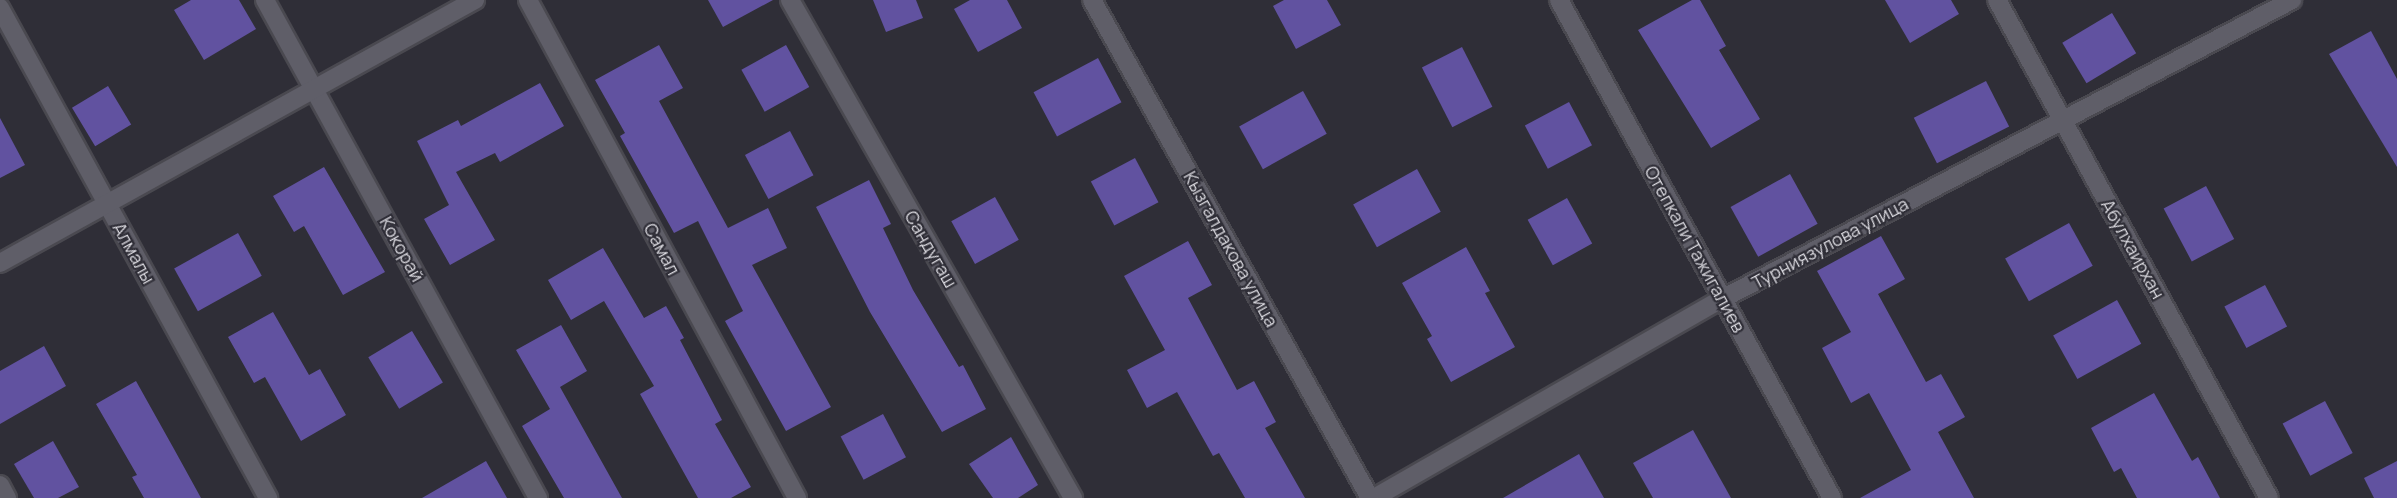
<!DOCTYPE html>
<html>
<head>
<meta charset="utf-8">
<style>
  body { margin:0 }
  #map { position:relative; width:2397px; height:498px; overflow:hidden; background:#2f2e37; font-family:Manrope,sans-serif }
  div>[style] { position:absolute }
  .building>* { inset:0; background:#6152a0; transform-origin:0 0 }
  .roads { filter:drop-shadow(2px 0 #4a4950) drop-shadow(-2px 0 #4a4950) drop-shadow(0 2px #4a4950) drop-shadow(0 -2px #4a4950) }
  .minor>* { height:18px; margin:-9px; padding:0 9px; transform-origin:9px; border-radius:9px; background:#5f5e68 }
  .tertiary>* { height:18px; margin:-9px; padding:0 9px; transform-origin:9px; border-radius:9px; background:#5f5e68 }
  span { translate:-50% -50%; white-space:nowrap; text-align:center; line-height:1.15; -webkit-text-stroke:4.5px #2f2e37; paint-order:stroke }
  .street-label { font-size:18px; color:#dbdae0 }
</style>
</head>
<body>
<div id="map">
  <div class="building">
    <i style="clip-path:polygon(191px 0,239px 0,256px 29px,204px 60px,174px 10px)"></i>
    <i style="clip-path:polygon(708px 0,773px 0,723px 27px)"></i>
    <i style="clip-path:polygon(873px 0,916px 0,923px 18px,886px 32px)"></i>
    <i style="clip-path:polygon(970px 0,1007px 0,1022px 28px,978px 52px,954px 9px)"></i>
    <i style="clip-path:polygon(1284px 0,1327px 0,1341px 25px,1296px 49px,1273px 6px)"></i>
    <i style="clip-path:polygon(1692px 0,1700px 0,1726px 46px,1719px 50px,1760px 119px,1711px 148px,1638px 30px)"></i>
    <i style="clip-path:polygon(1885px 0,1951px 0,1959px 14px,1910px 43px)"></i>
    <i style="left:2112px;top:13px;width:47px;height:58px;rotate:59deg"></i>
    <i style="clip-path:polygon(2371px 31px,2397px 79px,2397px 167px,2329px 54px)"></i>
    <i style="clip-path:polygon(659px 45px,683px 88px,659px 101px,728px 228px,768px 208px,787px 248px,752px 265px,831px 407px,786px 431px,725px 321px,743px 311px,698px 221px,674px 233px,620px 136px,625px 133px,595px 80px)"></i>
    <i style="left:786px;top:45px;width:48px;height:51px;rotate:61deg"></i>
    <i style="left:1462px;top:47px;width:67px;height:45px;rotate:63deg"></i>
    <i style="left:1098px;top:58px;width:50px;height:73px;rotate:62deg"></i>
    <i style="left:1986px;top:81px;width:51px;height:81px;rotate:63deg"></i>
    <i style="clip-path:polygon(540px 83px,564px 126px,500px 162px,495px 153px,456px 172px,495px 240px,450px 265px,424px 219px,449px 205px,417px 141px,458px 120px,461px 126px)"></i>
    <i style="left:108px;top:86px;width:45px;height:42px;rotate:59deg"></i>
    <i style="left:1303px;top:91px;width:49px;height:73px;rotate:61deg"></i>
    <i style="left:1569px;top:102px;width:49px;height:50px;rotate:62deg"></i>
    <i style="clip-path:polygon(0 118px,25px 165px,0 178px)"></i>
    <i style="left:790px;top:131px;width:50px;height:51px;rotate:62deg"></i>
    <i style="left:1135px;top:158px;width:50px;height:50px;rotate:62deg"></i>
    <i style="clip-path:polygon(324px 167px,385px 272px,343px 295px,304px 226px,294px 232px,273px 196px)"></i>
    <i style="left:1417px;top:169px;width:49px;height:73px;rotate:61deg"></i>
    <i style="left:1790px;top:174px;width:57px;height:68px;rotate:61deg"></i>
    <i style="clip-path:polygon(869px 180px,891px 224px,883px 228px,913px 290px,959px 367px,963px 365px,986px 409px,942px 432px,870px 312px,816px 207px)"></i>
    <i style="left:2206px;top:186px;width:60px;height:48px;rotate:62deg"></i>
    <i style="left:995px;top:197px;width:49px;height:50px;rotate:61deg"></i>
    <i style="left:1567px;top:198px;width:52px;height:45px;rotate:61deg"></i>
    <i style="left:2069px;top:223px;width:49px;height:73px;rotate:61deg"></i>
    <i style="left:238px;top:233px;width:49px;height:73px;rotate:61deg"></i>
    <i style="clip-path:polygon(1881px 236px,1905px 279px,1878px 294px,1926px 382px,1941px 374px,1965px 417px,1938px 432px,1974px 498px,1860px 498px,1911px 470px,1869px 393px,1851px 403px,1822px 348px,1851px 332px,1817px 271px)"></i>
    <i style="clip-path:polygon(1188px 241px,1212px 285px,1188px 298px,1237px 390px,1254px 381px,1276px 422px,1265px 428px,1305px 498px,1245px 498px,1219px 453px,1213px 456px,1177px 392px,1147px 408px,1127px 370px,1165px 350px,1124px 276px)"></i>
    <i style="clip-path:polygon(1466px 247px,1490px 291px,1485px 293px,1515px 347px,1451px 382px,1427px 339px,1432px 336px,1402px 283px)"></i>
    <i style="clip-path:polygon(603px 248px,644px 318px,666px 306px,684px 338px,680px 340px,722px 420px,715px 424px,751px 487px,731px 498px,698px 498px,640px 394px,654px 386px,604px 301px,571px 320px,548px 280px)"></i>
    <i style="left:2265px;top:285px;width:47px;height:46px;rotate:62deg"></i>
    <i style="left:2117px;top:300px;width:50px;height:73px;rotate:61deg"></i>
    <i style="clip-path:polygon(273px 312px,309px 375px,320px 369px,346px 415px,301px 441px,265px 377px,254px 383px,228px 337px)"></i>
    <i style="clip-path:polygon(561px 325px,587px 371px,560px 387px,622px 498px,564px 498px,522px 426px,550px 409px,516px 350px)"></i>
    <i style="left:412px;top:331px;width:60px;height:51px;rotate:59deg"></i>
    <i style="clip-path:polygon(44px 346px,66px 386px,0 424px,0 371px)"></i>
    <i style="clip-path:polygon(136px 381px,174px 449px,201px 498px,144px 498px,132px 477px,137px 475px,96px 404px)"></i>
    <i style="clip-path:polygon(2154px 393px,2192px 461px,2198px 457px,2220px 498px,2137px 498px,2121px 468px,2114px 472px,2091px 428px)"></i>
    <i style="left:2325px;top:401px;width:59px;height:48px;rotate:62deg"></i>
    <i style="left:883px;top:414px;width:49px;height:48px;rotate:62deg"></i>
    <i style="clip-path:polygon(1693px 430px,1731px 498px,1653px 498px,1633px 463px)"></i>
    <i style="clip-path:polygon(1011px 437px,1038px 485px,1018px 498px,993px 498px,969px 464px)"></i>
    <i style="clip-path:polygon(53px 441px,79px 487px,58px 498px,34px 498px,14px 464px)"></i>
    <i style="clip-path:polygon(1579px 454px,1604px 498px,1503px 498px)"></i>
    <i style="clip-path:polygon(486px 461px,507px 498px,422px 498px)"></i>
    <i style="clip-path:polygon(2397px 461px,2397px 498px,2374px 498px,2364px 478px)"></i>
  </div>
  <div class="roads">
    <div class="minor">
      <i style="left:265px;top:0;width:568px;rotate:61.27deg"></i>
      <i style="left:528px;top:0;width:566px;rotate:61.62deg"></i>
      <i style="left:790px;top:0;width:573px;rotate:60.39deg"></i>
      <i style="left:1559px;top:0;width:568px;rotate:61.27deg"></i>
      <i style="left:1997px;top:0;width:567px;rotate:61.36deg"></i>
      <i style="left:0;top:8px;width:559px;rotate:61.32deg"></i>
      <i style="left:0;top:485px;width:15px;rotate:62deg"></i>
      <i style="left:1374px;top:498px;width:401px;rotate:-29.8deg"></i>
      <i style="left:1722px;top:299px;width:644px;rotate:-27.68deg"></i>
    </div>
    <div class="tertiary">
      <i style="left:1092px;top:0;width:570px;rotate:60.83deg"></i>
      <i style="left:0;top:263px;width:543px;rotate:-28.97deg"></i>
    </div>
  </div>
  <div class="street-label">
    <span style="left:1830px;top:243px;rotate:-28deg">Турниязулова улица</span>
    <span style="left:402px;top:249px;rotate:61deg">Кокорай</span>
    <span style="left:662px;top:249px;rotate:62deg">Самал</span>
    <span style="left:931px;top:249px;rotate:60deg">Сандугаш</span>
    <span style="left:1231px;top:249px;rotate:61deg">Кызгалдакова улица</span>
    <span style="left:1695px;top:249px;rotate:61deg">Отепкали Тажигалиев</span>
    <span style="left:2133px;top:249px;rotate:61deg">Абулхаирхан</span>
    <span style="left:134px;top:253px;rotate:61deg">Алмалы</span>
  </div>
</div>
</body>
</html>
